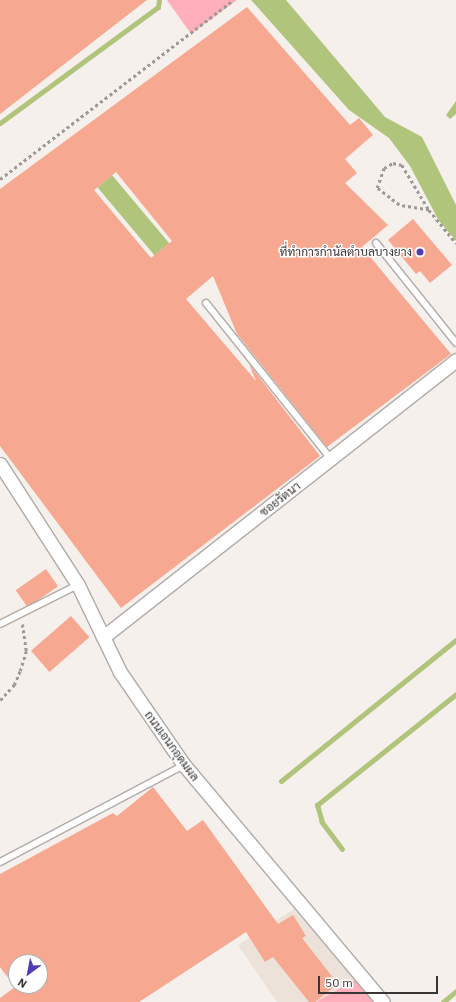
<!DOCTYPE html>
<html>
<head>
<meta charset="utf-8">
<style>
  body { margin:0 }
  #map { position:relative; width:456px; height:1002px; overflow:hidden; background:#f5f0ec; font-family:"IBM Plex Sans",Sarabun,sans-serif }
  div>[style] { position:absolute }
  .built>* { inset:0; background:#ede2d9 }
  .green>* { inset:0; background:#ffafbb }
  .water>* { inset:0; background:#b1c47b; transform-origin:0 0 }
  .stream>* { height:5px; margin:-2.5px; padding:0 2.5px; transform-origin:2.5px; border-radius:2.5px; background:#b1c47b }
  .building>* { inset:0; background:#f7a891; transform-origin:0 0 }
  .path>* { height:2.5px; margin-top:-1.25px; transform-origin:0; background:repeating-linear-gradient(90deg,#9b9895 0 3px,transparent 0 6px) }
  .roads { filter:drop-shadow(1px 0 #b0aba7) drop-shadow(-1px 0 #b0aba7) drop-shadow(0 1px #b0aba7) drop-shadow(0 -1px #b0aba7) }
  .service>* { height:6px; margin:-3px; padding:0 3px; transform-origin:3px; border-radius:3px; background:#fff }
  .minor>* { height:13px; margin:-6.5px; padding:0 6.5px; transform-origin:6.5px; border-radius:6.5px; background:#fff }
  .dots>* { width:11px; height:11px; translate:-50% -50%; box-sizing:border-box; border:2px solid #fff; border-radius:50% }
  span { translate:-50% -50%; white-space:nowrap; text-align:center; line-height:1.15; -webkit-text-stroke:3px #fff; paint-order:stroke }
  .poi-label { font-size:12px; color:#383635 }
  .right { translate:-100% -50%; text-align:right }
  .street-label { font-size:12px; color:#383635 }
  .north { position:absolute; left:8px; top:954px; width:40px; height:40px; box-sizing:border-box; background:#fff; border:1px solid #afafae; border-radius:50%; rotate:212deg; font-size:11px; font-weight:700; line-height:16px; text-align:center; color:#383635 }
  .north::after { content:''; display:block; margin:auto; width:14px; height:18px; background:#543bb3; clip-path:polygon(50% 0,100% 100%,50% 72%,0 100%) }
  .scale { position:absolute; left:318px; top:976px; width:120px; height:18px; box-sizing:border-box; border:2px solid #383635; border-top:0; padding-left:5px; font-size:12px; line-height:14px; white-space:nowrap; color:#383635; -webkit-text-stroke:3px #fff; paint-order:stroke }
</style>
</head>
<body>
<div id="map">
  <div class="built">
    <i style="clip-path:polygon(294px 909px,356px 979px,316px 1002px,277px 1002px,238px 945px)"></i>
  </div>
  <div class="green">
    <i style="clip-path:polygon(167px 0,237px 0,191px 34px)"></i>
    <i style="clip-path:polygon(356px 979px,374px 1002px,316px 1002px)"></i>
  </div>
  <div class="water">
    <i style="clip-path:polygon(251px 0,286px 0,385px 117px,422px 137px,456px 205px,456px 241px,439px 221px,410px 166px,389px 138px,349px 110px)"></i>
    <i style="clip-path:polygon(456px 101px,456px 114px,450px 119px,446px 115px)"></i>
    <i style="left:112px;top:175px;width:89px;height:19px;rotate:50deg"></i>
  </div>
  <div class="stream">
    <i style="left:0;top:123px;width:196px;rotate:-36.3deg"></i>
    <i style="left:158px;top:7px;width:7px;rotate:-82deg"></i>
    <i style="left:281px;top:781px;width:225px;rotate:-38.9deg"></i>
    <i style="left:342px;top:849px;width:34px;rotate:-127deg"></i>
    <i style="left:322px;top:822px;width:18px;rotate:-106deg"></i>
    <i style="left:317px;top:805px;width:178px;rotate:-38.6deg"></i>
    <i style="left:443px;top:1002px;width:17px;rotate:-40deg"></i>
  </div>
  <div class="building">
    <i style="clip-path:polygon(0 0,147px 0,0 114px)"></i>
    <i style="clip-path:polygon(evenodd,247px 7px,350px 125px,359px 118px,373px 135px,345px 159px,357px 173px,345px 183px,388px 225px,362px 247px,451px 354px,327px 447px,237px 334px,213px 276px,186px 299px,256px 381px,249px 364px,320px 456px,121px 608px,0 446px,0 189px,247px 7px,116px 172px,172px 241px,151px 258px,94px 190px,116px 172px)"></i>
    <i style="clip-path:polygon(413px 219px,452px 265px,430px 283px,420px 271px,416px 274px,388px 240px)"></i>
    <i style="left:46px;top:569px;width:21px;height:37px;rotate:55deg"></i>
    <i style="left:71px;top:616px;width:28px;height:53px;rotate:49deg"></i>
    <i style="clip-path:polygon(evenodd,153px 787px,187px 831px,203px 820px,278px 924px,293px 915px,306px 936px,302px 938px,338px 984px,315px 1002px,309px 1002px,273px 957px,265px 962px,246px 932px,139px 1002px,0 1002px,0 998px,15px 987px,0 967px,0 874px,113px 813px,117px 816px,153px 787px,16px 962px,40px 962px,40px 986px,16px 986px,16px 962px)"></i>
  </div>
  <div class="path">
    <i style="left:0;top:179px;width:294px;rotate:-37.5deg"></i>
    <i style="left:429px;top:210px;width:30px;rotate:-171deg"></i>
    <i style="left:399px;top:205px;width:28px;rotate:-142deg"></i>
    <i style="left:377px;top:188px;width:21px;rotate:-71deg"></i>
    <i style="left:384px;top:168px;width:10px;rotate:-29deg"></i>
    <i style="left:393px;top:163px;width:9px;rotate:13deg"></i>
    <i style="left:402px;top:165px;width:52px;rotate:59deg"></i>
    <i style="left:429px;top:210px;width:43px;rotate:50.7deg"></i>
    <i style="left:0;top:700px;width:21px;rotate:-47deg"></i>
    <i style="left:14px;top:685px;width:15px;rotate:-67deg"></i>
    <i style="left:20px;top:671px;width:21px;rotate:-73deg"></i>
    <i style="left:26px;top:651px;width:27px;rotate:-98deg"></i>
  </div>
  <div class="roads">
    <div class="service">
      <i style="left:376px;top:243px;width:128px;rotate:51.3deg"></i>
      <i style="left:206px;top:303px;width:200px;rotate:51.3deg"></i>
      <i style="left:0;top:624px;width:87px;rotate:-26.6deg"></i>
      <i style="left:0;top:862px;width:208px;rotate:-27.8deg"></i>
    </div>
    <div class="minor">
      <i style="left:0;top:464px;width:144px;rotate:57.2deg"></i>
      <i style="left:78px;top:585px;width:97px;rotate:64.2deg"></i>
      <i style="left:120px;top:672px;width:113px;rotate:55.5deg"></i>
      <i style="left:184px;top:765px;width:309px;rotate:50deg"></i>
      <i style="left:103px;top:637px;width:449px;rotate:-38.1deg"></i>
    </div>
  </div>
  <div class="dots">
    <i style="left:420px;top:252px;background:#543bb3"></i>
  </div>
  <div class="poi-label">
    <span class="right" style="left:412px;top:252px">ที่ทำการกำนัลตำบลบางยาง</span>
  </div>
  <div class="street-label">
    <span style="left:280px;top:499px;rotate:-38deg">ซอยรัตนา</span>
    <span style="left:172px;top:746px;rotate:54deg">ถนนเอนกอุดมผล</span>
  </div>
  <div class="north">N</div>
  <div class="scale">50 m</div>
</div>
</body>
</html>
